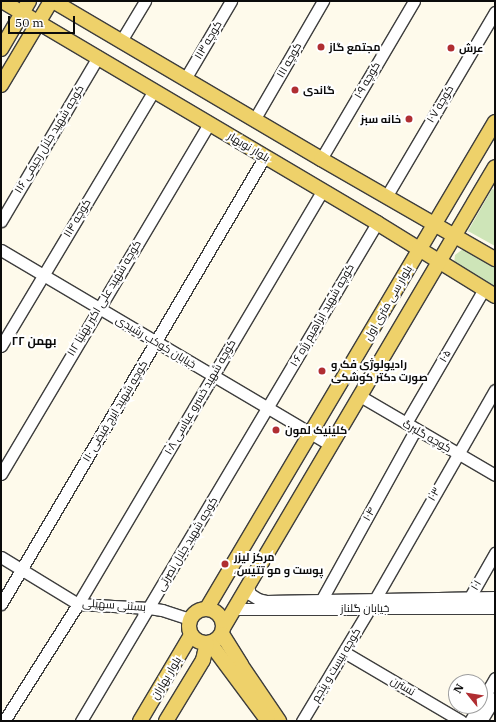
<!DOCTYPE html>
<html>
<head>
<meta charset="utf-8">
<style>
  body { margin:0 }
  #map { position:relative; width:496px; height:722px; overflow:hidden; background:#fefaeb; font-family:"IBM Plex Serif",Cairo,serif }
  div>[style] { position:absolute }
  .green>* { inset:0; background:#cee5b8 }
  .roads { filter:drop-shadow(1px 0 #3e3e3e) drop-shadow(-1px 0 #3e3e3e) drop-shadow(0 1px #3e3e3e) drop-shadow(0 -1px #3e3e3e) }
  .minor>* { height:11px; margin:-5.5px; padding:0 5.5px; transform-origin:5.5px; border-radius:5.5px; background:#fff }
  .major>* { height:14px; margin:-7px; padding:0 7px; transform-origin:7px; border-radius:7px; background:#eed16a }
  .major>.ring { margin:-7px; padding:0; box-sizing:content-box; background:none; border:14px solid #eed16a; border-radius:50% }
  .dots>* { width:11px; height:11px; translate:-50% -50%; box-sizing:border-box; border:2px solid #fff; border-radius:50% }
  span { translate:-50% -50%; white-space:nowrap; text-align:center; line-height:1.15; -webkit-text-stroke:4px #fff; paint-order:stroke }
  .street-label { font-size:11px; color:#0b0b0b }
  .poi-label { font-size:11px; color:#0b0b0b; font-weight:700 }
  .left { translate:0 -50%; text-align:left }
  .right { translate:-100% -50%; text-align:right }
  .neighbourhood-label { font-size:12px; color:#0b0b0b; font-weight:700 }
  .frame { position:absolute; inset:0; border:2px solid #0b0b0b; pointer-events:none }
  .north { position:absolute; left:448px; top:674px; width:40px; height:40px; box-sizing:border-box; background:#fff; border:1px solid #9d9d9d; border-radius:50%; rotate:300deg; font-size:11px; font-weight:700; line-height:16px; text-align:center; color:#0b0b0b }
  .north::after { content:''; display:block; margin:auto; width:14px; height:18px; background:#b02e32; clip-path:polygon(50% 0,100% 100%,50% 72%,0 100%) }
  .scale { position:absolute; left:8px; top:16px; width:67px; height:18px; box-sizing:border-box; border:2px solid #0b0b0b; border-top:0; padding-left:5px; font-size:12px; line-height:14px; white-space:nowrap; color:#0b0b0b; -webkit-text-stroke:3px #fff; paint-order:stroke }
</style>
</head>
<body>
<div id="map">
  <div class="green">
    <i style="clip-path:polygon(492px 189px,495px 190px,495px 246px,468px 231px)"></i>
    <i style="clip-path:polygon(463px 249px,468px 249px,495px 264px,495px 290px,454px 264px,455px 255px)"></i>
  </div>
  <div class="roads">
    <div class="minor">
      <i style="left:121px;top:41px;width:47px;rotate:-59deg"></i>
      <i style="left:185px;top:79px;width:91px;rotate:-59.5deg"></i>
      <i style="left:254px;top:120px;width:138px;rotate:-59.9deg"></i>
      <i style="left:321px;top:159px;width:183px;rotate:-59.5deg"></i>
      <i style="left:386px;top:197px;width:215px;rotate:-59.5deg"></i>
      <i style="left:1px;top:221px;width:191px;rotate:-59.4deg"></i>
      <i style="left:1px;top:250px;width:383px;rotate:30.6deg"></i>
      <i style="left:1px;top:346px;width:298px;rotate:-59.1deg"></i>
      <i style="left:360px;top:396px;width:156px;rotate:30.3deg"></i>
      <i style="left:406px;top:423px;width:155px;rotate:-59.8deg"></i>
      <i style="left:1px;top:474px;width:408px;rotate:-59.3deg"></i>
      <i style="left:1px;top:557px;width:90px;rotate:31.4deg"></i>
      <i style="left:78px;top:604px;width:71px;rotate:3.2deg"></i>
      <i style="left:149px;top:608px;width:13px;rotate:9deg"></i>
      <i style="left:162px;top:610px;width:29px;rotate:18deg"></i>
      <i style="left:248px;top:586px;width:8px;rotate:76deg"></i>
      <i style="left:250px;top:594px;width:9px;rotate:32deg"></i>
      <i style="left:258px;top:599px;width:8px;rotate:14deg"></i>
      <i style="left:266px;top:601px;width:229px;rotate:-1deg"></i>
      <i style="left:470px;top:597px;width:51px;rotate:-60.4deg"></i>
      <i style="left:322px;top:599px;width:194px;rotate:-61.1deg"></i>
      <i style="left:1px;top:604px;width:520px;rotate:-59.49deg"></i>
      <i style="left:235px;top:609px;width:260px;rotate:-0.2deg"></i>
      <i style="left:344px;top:652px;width:136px;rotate:30.5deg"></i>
      <i style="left:480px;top:704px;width:30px;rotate:-60deg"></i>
      <i style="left:4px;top:721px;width:138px;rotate:-57.7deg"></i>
      <i style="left:78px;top:604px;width:480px;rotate:-59.4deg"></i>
      <i style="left:81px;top:721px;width:579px;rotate:-59.27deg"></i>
      <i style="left:302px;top:721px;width:132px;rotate:-59deg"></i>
      <i style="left:370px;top:608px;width:251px;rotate:-60.2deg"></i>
      <i style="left:470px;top:721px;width:17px;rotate:-59deg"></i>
      <i style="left:481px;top:721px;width:27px;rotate:-59deg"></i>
    </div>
    <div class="major">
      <i style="left:2px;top:1px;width:436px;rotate:30.6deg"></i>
      <i style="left:377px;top:223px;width:139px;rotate:31.7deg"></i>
      <i style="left:53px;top:1px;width:311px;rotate:30.5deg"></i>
      <i style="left:321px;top:159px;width:201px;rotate:29.9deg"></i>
      <i style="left:1px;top:49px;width:56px;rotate:-59.7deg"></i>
      <i style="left:1px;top:85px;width:98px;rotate:-59.2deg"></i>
      <i style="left:207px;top:608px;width:565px;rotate:-59.35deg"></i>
      <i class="ring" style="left:189px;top:609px;width:20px;height:20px"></i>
      <i style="left:223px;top:628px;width:535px;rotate:-59.46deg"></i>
      <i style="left:222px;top:634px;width:36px;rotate:58deg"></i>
      <i style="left:241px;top:665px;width:68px;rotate:55.8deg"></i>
      <i style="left:210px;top:643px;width:97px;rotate:53.4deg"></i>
      <i style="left:140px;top:721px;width:100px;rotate:-59.3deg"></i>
      <i style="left:166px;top:721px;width:71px;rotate:-58.8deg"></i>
      <i style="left:203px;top:660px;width:17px;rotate:-77deg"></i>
    </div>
  </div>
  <div class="dots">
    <i style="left:321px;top:47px;background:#b02e32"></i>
    <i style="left:451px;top:48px;background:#b02e32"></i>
    <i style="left:295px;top:90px;background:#b02e32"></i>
    <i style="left:409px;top:119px;background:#b02e32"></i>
    <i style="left:322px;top:371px;background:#b02e32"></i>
    <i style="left:276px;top:430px;background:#b02e32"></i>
    <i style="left:225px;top:564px;background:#b02e32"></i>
  </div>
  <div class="street-label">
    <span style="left:208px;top:40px;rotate:-59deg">کوچه ۱۱۳</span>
    <span style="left:289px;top:60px;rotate:-60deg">کوچه ۱۱۱</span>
    <span style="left:367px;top:80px;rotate:-60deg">کوچه ۱۰۹</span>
    <span style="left:440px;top:104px;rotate:-59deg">کوچه ۱۰۷</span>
    <span style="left:49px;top:139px;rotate:-59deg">کوچه شهید جلال رحیمی ۱۱۶</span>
    <span style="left:249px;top:147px;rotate:31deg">بلوار نوبهار</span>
    <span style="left:77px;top:218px;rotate:-59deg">کوچه ۱۱۴</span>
    <span style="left:104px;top:298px;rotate:-59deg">کوچه شهید علی اکبر بهنیا ۱۱۲</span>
    <span style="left:388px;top:303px;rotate:-60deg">بلوار سی متری اول</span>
    <span style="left:322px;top:315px;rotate:-60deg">کوچه شهید ابراهیم رژه ۱۰۶</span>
    <span style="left:156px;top:342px;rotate:31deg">خیابان کوکب رشیدی</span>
    <span style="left:445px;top:356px;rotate:-60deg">۱۰۵</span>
    <span style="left:200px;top:397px;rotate:-60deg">کوچه شهید خسرو عباسی ۱۰۸</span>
    <span style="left:115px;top:411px;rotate:-59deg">کوچه شهید ایرج فیضی ۱۱۰</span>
    <span style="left:427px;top:436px;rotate:30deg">کوچه گلبرگ</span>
    <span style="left:434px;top:494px;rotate:-60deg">۱۰۳</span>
    <span style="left:369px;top:514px;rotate:-61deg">۱۰۴</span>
    <span style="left:187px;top:544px;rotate:-59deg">کوچه شهید جلال نصرتی</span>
    <span style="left:476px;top:585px;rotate:-60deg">۱۰۱</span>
    <span style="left:114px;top:605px;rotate:4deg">بستنی سهیلی</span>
    <span style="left:365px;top:608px">خیابان گلناز</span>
    <span style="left:336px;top:665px;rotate:-59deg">کوچه بیست و پنجم</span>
    <span style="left:166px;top:678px;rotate:-59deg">بلوار بهاران</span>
    <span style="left:403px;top:686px;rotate:31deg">نسترن</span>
  </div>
  <div class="poi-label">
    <span class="left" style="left:329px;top:47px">مجتمع گاز</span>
    <span class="left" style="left:459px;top:48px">عرش</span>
    <span class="left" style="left:303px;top:90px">گاندی</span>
    <span class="right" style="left:401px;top:119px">خانه سبز</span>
    <span class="left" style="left:331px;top:371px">رادیولوژی فک و<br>صورت دکتر کوشکی</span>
    <span class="left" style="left:285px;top:430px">کلینیک لمون</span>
    <span class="left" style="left:234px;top:564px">مرکز لیزر<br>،پوست و مو تتیس</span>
  </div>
  <div class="neighbourhood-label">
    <span style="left:34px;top:341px">۲۲ بهمن</span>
  </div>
  <div class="frame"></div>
  <div class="north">N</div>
  <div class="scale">50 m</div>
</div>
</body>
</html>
